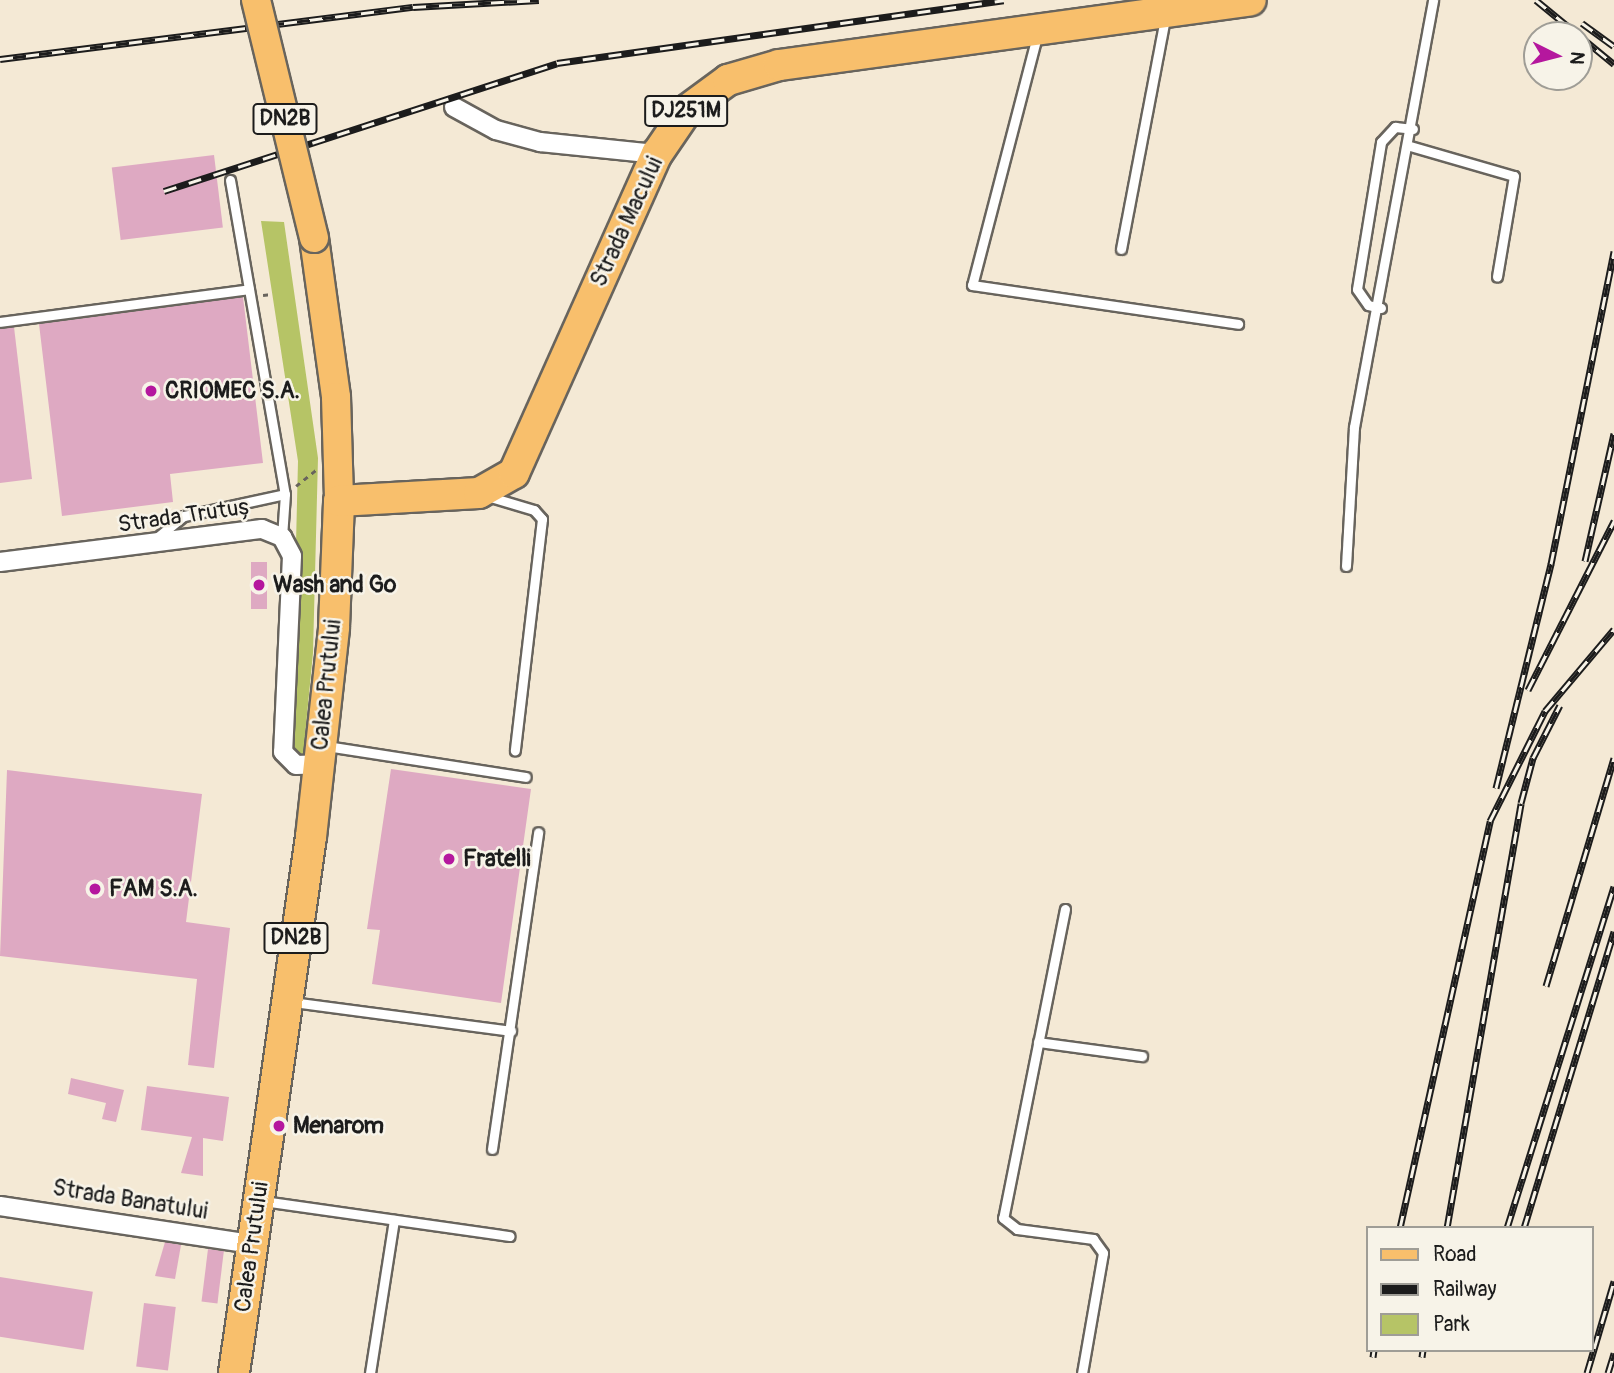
<!DOCTYPE html>
<html>
<head>
<meta charset="utf-8">
<style>
  body { margin:0 }
  #map { position:relative; width:1614px; height:1373px; overflow:hidden; background:#f4e9d5; font-family:Pangolin,sans-serif }
  div>[style] { position:absolute }
  .green>* { inset:0; background:#b6c466 }
  .building>* { inset:0; background:#dea9c2; transform-origin:0 0 }
  .path>* { height:2.5px; margin-top:-1.25px; transform-origin:0; background:repeating-linear-gradient(90deg,#68645d 0 5px,transparent 0 10px) }
  .roads { filter:drop-shadow(2px 0 #68645d) drop-shadow(-2px 0 #68645d) drop-shadow(0 2px #68645d) drop-shadow(0 -2px #68645d) }
  .service>* { height:9px; margin:-4.5px; padding:0 4.5px; transform-origin:4.5px; border-radius:4.5px; background:#fff }
  .minor>* { height:18px; margin:-9px; padding:0 9px; transform-origin:9px; border-radius:9px; background:#fff }
  .primary>* { height:28px; margin:-14px; padding:0 14px; transform-origin:14px; border-radius:14px; background:#f8bf6c }
  .trunk>* { height:30px; margin:-15px; padding:0 15px; transform-origin:15px; border-radius:15px; background:#f8bf6c }
  .rail>* { height:7px; margin-top:-3.5px; transform-origin:0; background:repeating-linear-gradient(90deg,#f7f3e8 0 13px,#1c1c1c 0 26px); box-sizing:border-box; border-block:2px solid #1c1c1c }
  .bridges { filter:drop-shadow(2px 0 #68645d) drop-shadow(-2px 0 #68645d) drop-shadow(0 2px #68645d) drop-shadow(0 -2px #68645d) }
  .primary-bridge>* { height:28px; margin:-14px; padding:0 14px; transform-origin:14px; border-radius:14px; background:#f8bf6c }
  .dots>* { width:19px; height:19px; translate:-50% -50%; box-sizing:border-box; border:4px solid #f7f3e8; border-radius:50% }
  span { translate:-50% -50%; white-space:nowrap; text-align:center; line-height:1.15; -webkit-text-stroke:5px #f7f3e8; paint-order:stroke }
  .shield-label span { padding:2px 5px; background:#f7f3e8; border:2px solid; border-radius:5px; -webkit-text-stroke-width:0 }
  .shield-label { font-size:21px; color:#1c1c1c; font-weight:700 }
  .street-label { font-size:23px; color:#1c1c1c }
  .poi-label { font-size:23px; color:#1c1c1c; font-weight:700 }
  .left { translate:0 -50%; text-align:left }
  .legend { position:absolute; left:1366px; top:1226px; width:228px; height:126px; box-sizing:border-box; background:#f7f3e8; border:2px solid #9f9d96; margin:0; padding:9px 12px; list-style:none; font-size:21px; color:#1c1c1c }
  .legend li { display:flex; align-items:center; gap:14px; height:35px }
  .legend b { width:35px; border:2px solid #9f9d96 }
  .north { position:absolute; left:1523px; top:21px; width:70px; height:70px; box-sizing:border-box; background:#f7f3e8; border:2px solid #9f9d96; border-radius:50%; rotate:96deg; font-size:19px; font-weight:700; line-height:28px; text-align:center; color:#1c1c1c }
  .north::after { content:''; display:block; margin:auto; width:24px; height:32px; background:#b5179e; clip-path:polygon(50% 0,100% 100%,50% 72%,0 100%) }
</style>
</head>
<body>
<div id="map">
  <div class="green">
    <i style="clip-path:polygon(261px 221px,284px 222px,318px 458px,313px 653px,303px 756px,291px 750px,298px 461px)"></i>
  </div>
  <div class="building">
    <i style="left:214px;top:155px;width:73px;height:103px;rotate:83deg"></i>
    <i style="clip-path:polygon(243px 297px,263px 463px,170px 474px,173px 502px,62px 516px,39px 324px)"></i>
    <i style="clip-path:polygon(14px 327px,32px 479px,0 483px,0 329px)"></i>
    <i style="left:251px;top:562px;width:16px;height:47px"></i>
    <i style="clip-path:polygon(391px 769px,531px 789px,501px 1003px,372px 984px,380px 930px,367px 929px)"></i>
    <i style="clip-path:polygon(7px 770px,202px 794px,186px 922px,230px 928px,214px 1068px,188px 1065px,197px 979px,0 956px)"></i>
    <i style="clip-path:polygon(71px 1078px,124px 1090px,116px 1122px,102px 1119px,106px 1103px,68px 1094px)"></i>
    <i style="clip-path:polygon(147px 1086px,229px 1097px,223px 1141px,203px 1138px,203px 1176px,181px 1173px,192px 1137px,141px 1130px)"></i>
    <i style="clip-path:polygon(165px 1242px,181px 1245px,175px 1279px,155px 1276px)"></i>
    <i style="left:208px;top:1249px;width:16px;height:53px;rotate:7deg"></i>
    <i style="left:0;top:1277px;width:94px;height:59px;rotate:9deg"></i>
    <i style="left:144px;top:1303px;width:32px;height:64px;rotate:7deg"></i>
  </div>
  <div class="path">
    <i style="left:263px;top:295px;width:9px;rotate:-6deg"></i>
    <i style="left:296px;top:486px;width:28px;rotate:-39deg"></i>
  </div>
  <div class="roads">
    <div class="service">
      <i style="left:1037px;top:36px;width:257px;rotate:104.6deg"></i>
      <i style="left:972px;top:285px;width:269px;rotate:8.3deg"></i>
      <i style="left:1410px;top:146px;width:108px;rotate:16.1deg"></i>
      <i style="left:1514px;top:176px;width:102px;rotate:99.6deg"></i>
      <i style="left:230px;top:180px;width:319px;rotate:80.1deg"></i>
      <i style="left:285px;top:494px;width:43px;rotate:94deg"></i>
      <i style="left:1121px;top:249px;width:235px;rotate:-79.2deg"></i>
      <i style="left:1381px;top:308px;width:13px;rotate:-167deg"></i>
      <i style="left:1368px;top:305px;width:19px;rotate:-125deg"></i>
      <i style="left:1357px;top:289px;width:149px;rotate:-80.7deg"></i>
      <i style="left:1381px;top:142px;width:21px;rotate:-47deg"></i>
      <i style="left:1395px;top:127px;width:18px;rotate:6deg"></i>
      <i style="left:0;top:322px;width:251px;rotate:-7.5deg"></i>
      <i style="left:487px;top:496px;width:49px;rotate:16.6deg"></i>
      <i style="left:534px;top:510px;width:12px;rotate:48deg"></i>
      <i style="left:542px;top:519px;width:233px;rotate:96.7deg"></i>
      <i style="left:154px;top:540px;width:38px;rotate:-39deg"></i>
      <i style="left:184px;top:516px;width:103px;rotate:-12.3deg"></i>
      <i style="left:1346px;top:566px;width:139px;rotate:-86.7deg"></i>
      <i style="left:1354px;top:427px;width:434px;rotate:-79.5deg"></i>
      <i style="left:326px;top:746px;width:202px;rotate:8.8deg"></i>
      <i style="left:1065px;top:909px;width:315px;rotate:101.3deg"></i>
      <i style="left:1003px;top:1218px;width:18px;rotate:38deg"></i>
      <i style="left:1017px;top:1229px;width:77px;rotate:7.5deg"></i>
      <i style="left:1093px;top:1239px;width:17px;rotate:54deg"></i>
      <i style="left:1103px;top:1253px;width:122px;rotate:99.9deg"></i>
      <i style="left:292px;top:1002px;width:221px;rotate:7.5deg"></i>
      <i style="left:1038px;top:1042px;width:105px;rotate:7.7deg"></i>
      <i style="left:492px;top:1149px;width:320px;rotate:-81.7deg"></i>
      <i style="left:263px;top:1201px;width:249px;rotate:8.1deg"></i>
      <i style="left:370px;top:1373px;width:155px;rotate:-81.1deg"></i>
    </div>
    <div class="minor">
      <i style="left:454px;top:107px;width:48px;rotate:28.7deg"></i>
      <i style="left:496px;top:130px;width:46px;rotate:15.3deg"></i>
      <i style="left:540px;top:142px;width:118px;rotate:5.9deg"></i>
      <i style="left:0;top:562px;width:264px;rotate:-7.2deg"></i>
      <i style="left:262px;top:529px;width:22px;rotate:22deg"></i>
      <i style="left:282px;top:537px;width:21px;rotate:62deg"></i>
      <i style="left:292px;top:556px;width:196px;rotate:92.6deg"></i>
      <i style="left:283px;top:752px;width:18px;rotate:45deg"></i>
      <i style="left:296px;top:765px;width:23px;rotate:-2deg"></i>
      <i style="left:0;top:1206px;width:255px;rotate:8.6deg"></i>
    </div>
    <div class="primary">
      <i style="left:314px;top:238px;width:161px;rotate:82.1deg"></i>
      <i style="left:336px;top:397px;width:104px;rotate:88.3deg"></i>
    </div>
    <div class="trunk">
      <i style="left:234px;top:1373px;width:542px;rotate:-81.83deg"></i>
      <i style="left:311px;top:837px;width:211px;rotate:-83.7deg"></i>
      <i style="left:334px;top:627px;width:126px;rotate:-87.7deg"></i>
      <i style="left:339px;top:501px;width:140px;rotate:-3.3deg"></i>
      <i style="left:479px;top:493px;width:40px;rotate:-29.7deg"></i>
      <i style="left:514px;top:473px;width:350px;rotate:-65.9deg"></i>
      <i style="left:657px;top:154px;width:53px;rotate:-55.7deg"></i>
      <i style="left:687px;top:110px;width:51px;rotate:-36.2deg"></i>
      <i style="left:728px;top:80px;width:53px;rotate:-16.4deg"></i>
      <i style="left:779px;top:65px;width:476px;rotate:-7.8deg"></i>
    </div>
  </div>
  <div class="rail">
    <i style="left:1536px;top:0;width:101px;rotate:39.4deg"></i>
    <i style="left:1582px;top:23px;width:39px;rotate:36deg"></i>
    <i style="left:0;top:59px;width:416px;rotate:-7.2deg"></i>
    <i style="left:413px;top:7px;width:126px;rotate:-3.2deg"></i>
    <i style="left:164px;top:191px;width:413px;rotate:-18deg"></i>
    <i style="left:557px;top:63px;width:451px;rotate:-8deg"></i>
    <i style="left:1585px;top:561px;width:131px;rotate:-77.2deg"></i>
    <i style="left:1528px;top:690px;width:190px;rotate:-63deg"></i>
    <i style="left:1496px;top:788px;width:231px;rotate:-76.2deg"></i>
    <i style="left:1551px;top:564px;width:319px;rotate:-78.6deg"></i>
    <i style="left:1546px;top:986px;width:238px;rotate:-73.4deg"></i>
    <i style="left:1400px;top:1228px;width:417px;rotate:-77.5deg"></i>
    <i style="left:1490px;top:821px;width:123px;rotate:-63.4deg"></i>
    <i style="left:1545px;top:711px;width:107px;rotate:-49.9deg"></i>
    <i style="left:1447px;top:1228px;width:431px;rotate:-80.1deg"></i>
    <i style="left:1521px;top:803px;width:47px;rotate:-75.1deg"></i>
    <i style="left:1533px;top:758px;width:59px;rotate:-63deg"></i>
    <i style="left:1507px;top:1228px;width:358px;rotate:-72.6deg"></i>
    <i style="left:1524px;top:1228px;width:310px;rotate:-73.1deg"></i>
    <i style="left:1373px;top:1357px;width:7px;rotate:-82deg"></i>
    <i style="left:1422px;top:1357px;width:7px;rotate:-82deg"></i>
    <i style="left:1587px;top:1373px;width:96px;rotate:-73.6deg"></i>
    <i style="left:1608px;top:1373px;width:21px;rotate:-73deg"></i>
  </div>
  <div class="bridges">
    <div class="primary-bridge">
      <i style="left:256px;top:0;width:245px;rotate:76.3deg"></i>
    </div>
  </div>
  <div class="dots">
    <i style="left:151px;top:391px;background:#b5179e"></i>
    <i style="left:259px;top:585px;background:#b5179e"></i>
    <i style="left:449px;top:859px;background:#b5179e"></i>
    <i style="left:95px;top:889px;background:#b5179e"></i>
    <i style="left:279px;top:1126px;background:#b5179e"></i>
  </div>
  <div class="shield-label">
    <span style="left:686px;top:111px">DJ251M</span>
    <span style="left:285px;top:119px">DN2B</span>
    <span style="left:296px;top:938px">DN2B</span>
  </div>
  <div class="street-label">
    <span style="left:627px;top:222px;rotate:-65deg">Strada Macului</span>
    <span style="left:185px;top:516px;rotate:-8deg">Strada Trutuș</span>
    <span style="left:327px;top:685px;rotate:-84deg">Calea Prutului</span>
    <span style="left:130px;top:1200px;rotate:9deg">Strada Banatului</span>
    <span style="left:252px;top:1247px;rotate:-82deg">Calea Prutului</span>
  </div>
  <div class="poi-label">
    <span class="left" style="left:165px;top:391px">CRIOMEC S.A.</span>
    <span class="left" style="left:273px;top:585px">Wash and Go</span>
    <span class="left" style="left:463px;top:859px">Fratelli</span>
    <span class="left" style="left:109px;top:889px">FAM S.A.</span>
    <span class="left" style="left:293px;top:1126px">Menarom</span>
  </div>
  <ul class="legend">
  <li><b style="height:9px;background:#f8bf6c"></b>Road</li>
  <li><b style="height:9px;background:#1c1c1c"></b>Railway</li>
  <li><b style="height:19px;background:#b6c466"></b>Park</li>
  </ul>
  <div class="north">N</div>
</div>
</body>
</html>
